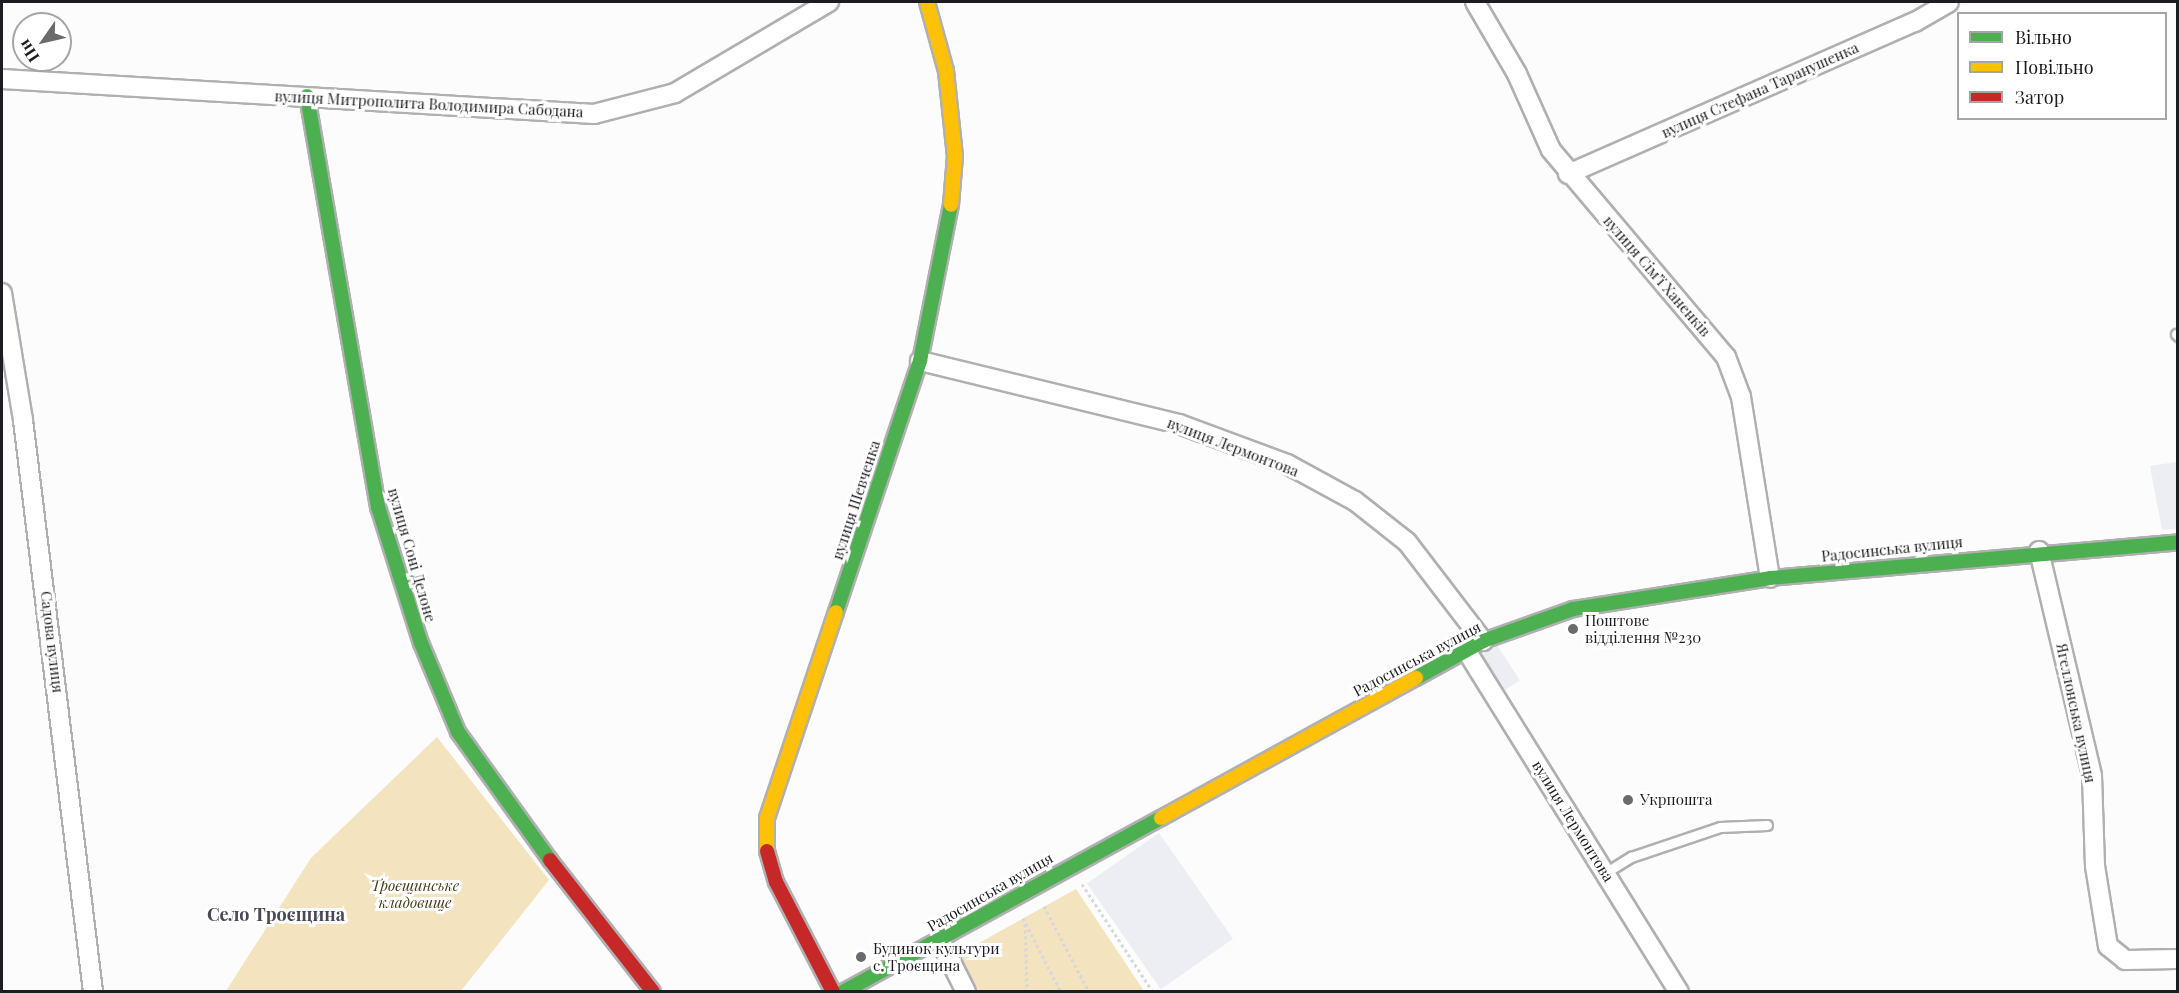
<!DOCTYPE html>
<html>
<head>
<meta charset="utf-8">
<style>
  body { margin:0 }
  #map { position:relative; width:2179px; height:993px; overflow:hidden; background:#fcfcfd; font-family:"Playfair Display",serif }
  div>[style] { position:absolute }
  .built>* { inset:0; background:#edeef3; transform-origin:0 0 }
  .green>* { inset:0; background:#f3e3be }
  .path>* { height:3px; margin-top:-1.5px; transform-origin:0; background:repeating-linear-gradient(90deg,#d8d8d8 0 3px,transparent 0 6px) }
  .roads { filter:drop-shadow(2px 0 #b0b0b2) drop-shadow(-2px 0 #b0b0b2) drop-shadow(0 2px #b0b0b2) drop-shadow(0 -2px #b0b0b2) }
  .lane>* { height:9px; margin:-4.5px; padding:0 4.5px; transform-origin:4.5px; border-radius:4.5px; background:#fff }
  .street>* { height:18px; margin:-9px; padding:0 9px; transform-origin:9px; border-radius:9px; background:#fff }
  .fast>* { height:14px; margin:-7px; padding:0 7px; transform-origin:7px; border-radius:7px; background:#4caf50 }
  .slow>* { height:14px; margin:-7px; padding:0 7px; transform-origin:7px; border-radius:7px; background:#ffc107 }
  .jam>* { height:14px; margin:-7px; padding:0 7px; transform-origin:7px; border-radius:7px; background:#c62828 }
  .dots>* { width:16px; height:16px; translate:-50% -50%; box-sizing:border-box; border:3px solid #fff; border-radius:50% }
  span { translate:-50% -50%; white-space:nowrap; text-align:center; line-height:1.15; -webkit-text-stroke:6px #fff; paint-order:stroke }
  .street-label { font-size:15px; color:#1c1d22 }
  .poi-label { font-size:15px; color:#1c1d22 }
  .left { translate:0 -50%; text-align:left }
  .park-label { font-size:15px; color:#4b3c17; font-style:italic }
  .quarter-label { font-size:18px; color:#474a55; font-weight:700 }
  .frame { position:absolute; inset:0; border:3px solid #1c1d22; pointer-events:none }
  .legend { position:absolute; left:1957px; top:12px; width:210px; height:108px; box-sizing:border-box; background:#fff; border:2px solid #a4a5a7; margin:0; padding:8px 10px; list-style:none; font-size:18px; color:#1c1d22 }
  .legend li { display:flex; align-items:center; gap:12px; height:30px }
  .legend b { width:30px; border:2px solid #a4a5a7 }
  .north { position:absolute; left:12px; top:12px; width:60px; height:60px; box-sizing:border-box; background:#fff; border:2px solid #a4a5a7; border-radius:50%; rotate:236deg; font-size:16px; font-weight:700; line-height:24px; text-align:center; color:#1c1d22 }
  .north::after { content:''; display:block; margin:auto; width:21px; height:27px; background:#6a6b6f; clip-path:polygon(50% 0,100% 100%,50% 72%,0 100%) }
</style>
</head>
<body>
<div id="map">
  <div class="built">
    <i style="clip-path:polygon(2177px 462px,2177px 529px,2162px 530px,2150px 466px)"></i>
    <i style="left:1497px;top:645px;width:42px;height:22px;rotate:57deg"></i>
    <i style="left:1159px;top:833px;width:129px;height:88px;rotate:55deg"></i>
  </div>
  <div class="green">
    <i style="clip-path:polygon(437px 737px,549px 880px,461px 991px,226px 991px,311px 858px)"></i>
    <i style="clip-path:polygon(1076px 889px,1144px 991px,977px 991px,959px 954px)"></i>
  </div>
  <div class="path">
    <i style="left:1082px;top:884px;width:129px;rotate:56.7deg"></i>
    <i style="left:1044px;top:906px;width:97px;rotate:62.4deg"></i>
    <i style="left:1023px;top:918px;width:83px;rotate:62.8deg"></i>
    <i style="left:1025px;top:924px;width:68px;rotate:88.3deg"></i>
  </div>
  <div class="roads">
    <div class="lane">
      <i style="left:2176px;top:334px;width:3px;rotate:45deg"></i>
      <i style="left:1605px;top:873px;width:31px;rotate:-32deg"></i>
      <i style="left:1631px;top:857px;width:94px;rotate:-18.6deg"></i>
      <i style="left:1720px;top:827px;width:47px;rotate:-2.4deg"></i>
    </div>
    <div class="street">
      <i style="left:1475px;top:2px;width:83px;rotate:59.7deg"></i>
      <i style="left:1517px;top:74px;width:83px;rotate:65.9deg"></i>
      <i style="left:1551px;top:150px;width:271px;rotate:49.8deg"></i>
      <i style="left:1726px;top:357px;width:43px;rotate:69.4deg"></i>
      <i style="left:1741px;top:397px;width:183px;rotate:80.9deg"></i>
      <i style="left:2px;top:79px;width:593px;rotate:3.38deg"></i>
      <i style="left:594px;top:114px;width:84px;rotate:-14.5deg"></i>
      <i style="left:675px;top:93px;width:179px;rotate:-30.6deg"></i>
      <i style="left:1568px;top:174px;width:379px;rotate:-23.7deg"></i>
      <i style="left:1915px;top:22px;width:39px;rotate:-30deg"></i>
      <i style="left:2px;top:293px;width:129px;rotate:80.6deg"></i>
      <i style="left:23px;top:420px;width:576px;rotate:83.02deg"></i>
      <i style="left:920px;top:361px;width:267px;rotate:13.7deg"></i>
      <i style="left:1179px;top:424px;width:115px;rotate:20.3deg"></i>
      <i style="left:1287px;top:464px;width:77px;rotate:28.6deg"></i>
      <i style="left:1355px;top:501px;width:66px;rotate:38.3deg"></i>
      <i style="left:1407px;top:542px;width:125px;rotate:52.5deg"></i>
      <i style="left:2039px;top:551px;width:231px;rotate:76.7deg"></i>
      <i style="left:2092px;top:776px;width:90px;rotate:88.1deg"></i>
      <i style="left:2095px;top:866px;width:81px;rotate:80.8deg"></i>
      <i style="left:2108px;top:946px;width:22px;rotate:39deg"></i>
      <i style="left:2125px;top:960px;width:53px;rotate:-1.1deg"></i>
      <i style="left:1466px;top:650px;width:403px;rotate:58.1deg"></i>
      <i style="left:940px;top:940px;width:58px;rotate:63.4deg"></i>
    </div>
    <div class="fast">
      <i style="left:307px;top:96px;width:417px;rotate:80.2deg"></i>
      <i style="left:378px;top:507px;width:143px;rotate:72.5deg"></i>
      <i style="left:421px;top:643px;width:96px;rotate:67.4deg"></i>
      <i style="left:458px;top:732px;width:158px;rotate:54.3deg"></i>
      <i style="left:836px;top:612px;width:265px;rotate:-71.5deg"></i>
      <i style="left:920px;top:361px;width:159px;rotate:-78.8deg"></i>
      <i style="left:1416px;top:678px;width:77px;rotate:-28.9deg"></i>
      <i style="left:1483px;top:641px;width:96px;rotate:-19.6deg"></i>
      <i style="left:1573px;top:609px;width:199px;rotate:-8.9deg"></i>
      <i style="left:1770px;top:578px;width:410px;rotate:-5deg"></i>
      <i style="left:843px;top:992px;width:362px;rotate:-28.7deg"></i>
    </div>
    <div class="slow">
      <i style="left:927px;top:2px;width:72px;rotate:74.6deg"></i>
      <i style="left:946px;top:71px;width:85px;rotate:84deg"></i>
      <i style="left:955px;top:156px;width:49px;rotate:94.7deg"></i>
      <i style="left:1161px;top:818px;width:291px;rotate:-28.8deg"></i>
      <i style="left:767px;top:851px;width:33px;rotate:-90deg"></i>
      <i style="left:767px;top:818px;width:217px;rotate:-71.5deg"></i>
    </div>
    <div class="jam">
      <i style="left:767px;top:851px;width:32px;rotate:74deg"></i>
      <i style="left:776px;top:882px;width:124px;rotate:62.6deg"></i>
      <i style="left:550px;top:860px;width:167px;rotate:52deg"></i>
    </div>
  </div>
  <div class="dots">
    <i style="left:1573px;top:629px;background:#6a6b6f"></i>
    <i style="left:1628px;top:800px;background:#6a6b6f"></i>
    <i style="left:861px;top:957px;background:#6a6b6f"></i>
  </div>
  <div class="street-label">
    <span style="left:1760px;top:90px;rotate:-24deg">вулиця Стефана Таранушенка</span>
    <span style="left:429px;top:104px;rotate:3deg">вулиця Митрополита Володимира Сабодана</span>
    <span style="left:1657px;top:276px;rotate:49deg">вулиця Сімʼї Ханенків</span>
    <span style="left:1233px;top:447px;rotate:21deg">вулиця Лермонтова</span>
    <span style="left:856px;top:500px;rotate:-72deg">вулиця Шевченка</span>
    <span style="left:1892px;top:549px;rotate:-6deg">Радосинська вулиця</span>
    <span style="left:412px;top:555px;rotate:74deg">вулиця Соні Делоне</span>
    <span style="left:52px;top:642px;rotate:83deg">Садова вулиця</span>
    <span style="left:1417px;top:659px;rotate:-28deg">Радосинська вулиця</span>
    <span style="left:2076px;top:713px;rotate:78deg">Ягеллонська вулиця</span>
    <span style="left:1573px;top:821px;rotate:58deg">вулиця Лермонтова</span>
    <span style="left:990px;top:892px;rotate:-30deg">Радосинська вулиця</span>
  </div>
  <div class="poi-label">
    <span class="left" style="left:1585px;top:629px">Поштове<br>відділення №230</span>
    <span class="left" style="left:1640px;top:800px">Укрпошта</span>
    <span class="left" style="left:873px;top:957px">Будинок культури<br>с. Троєщина</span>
  </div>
  <div class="park-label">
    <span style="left:415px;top:894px">Троєщинське<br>кладовище</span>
  </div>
  <div class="quarter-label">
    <span style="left:276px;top:914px">Село Троєщина</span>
  </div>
  <div class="frame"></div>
  <ul class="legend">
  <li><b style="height:8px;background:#4caf50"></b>Вільно</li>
  <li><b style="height:8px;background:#ffc107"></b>Повільно</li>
  <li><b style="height:8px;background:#c62828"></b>Затор</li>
  </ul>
  <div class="north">Пн</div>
</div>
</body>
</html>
